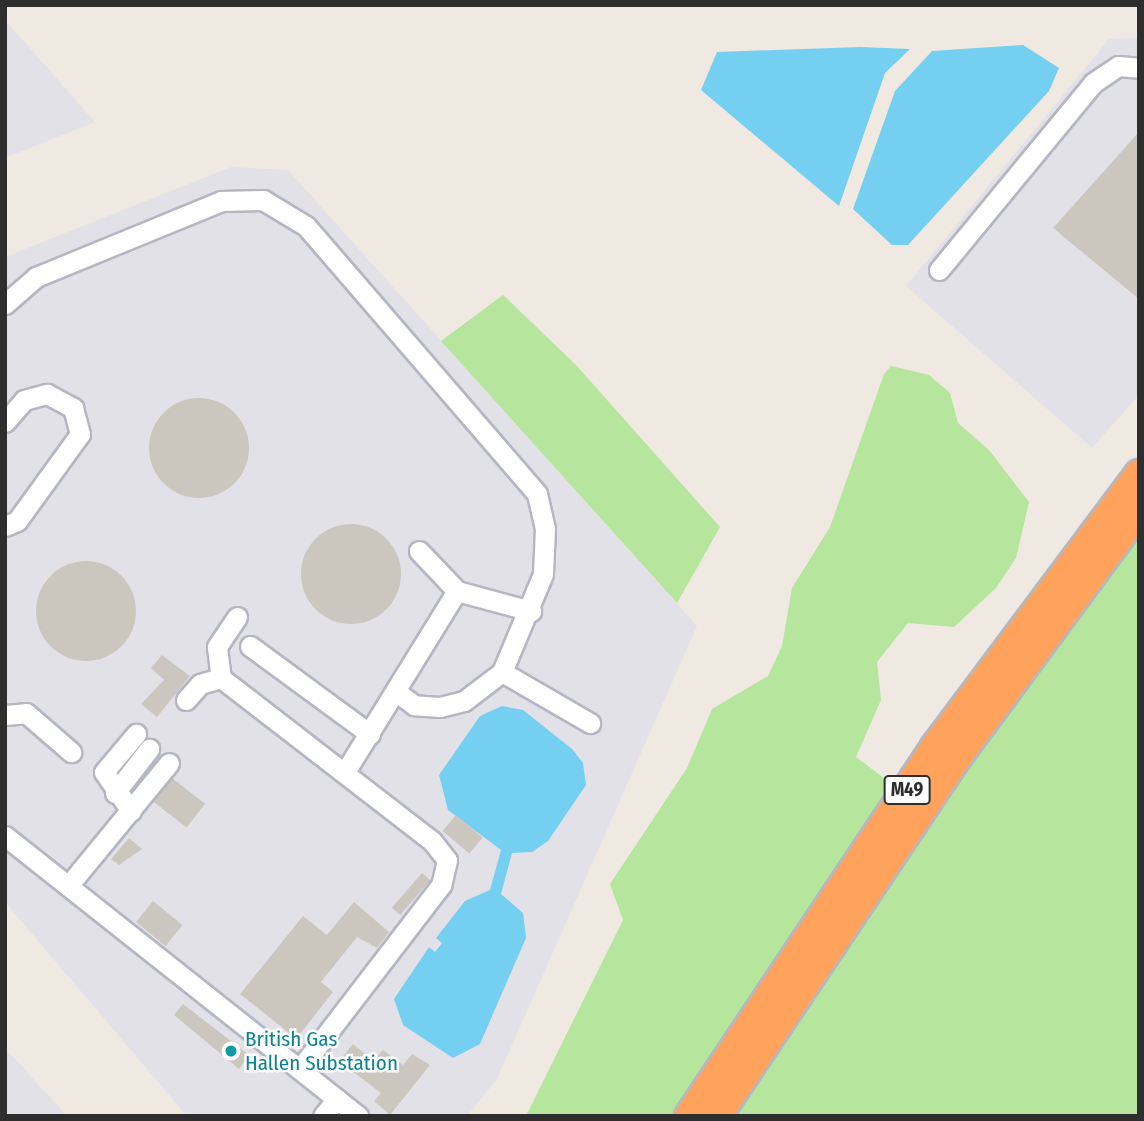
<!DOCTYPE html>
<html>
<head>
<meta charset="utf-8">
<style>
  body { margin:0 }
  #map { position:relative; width:1144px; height:1121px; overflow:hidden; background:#efe9e1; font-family:"Fira Sans Condensed",sans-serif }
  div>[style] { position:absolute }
  .industrial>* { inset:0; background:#e3e1e8 }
  .green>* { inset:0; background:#b6e59e }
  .water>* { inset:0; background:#75cff0 }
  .building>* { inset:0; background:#cbc7bf; transform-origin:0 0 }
  .round { border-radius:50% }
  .roads { filter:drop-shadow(2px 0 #b4b7c1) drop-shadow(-2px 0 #b4b7c1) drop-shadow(0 2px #b4b7c1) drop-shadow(0 -2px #b4b7c1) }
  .minor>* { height:19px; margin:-9.5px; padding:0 9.5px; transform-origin:9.5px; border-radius:9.5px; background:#fff }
  .highway>* { height:28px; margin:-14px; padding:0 14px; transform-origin:14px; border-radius:14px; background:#ffa35c }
  .dots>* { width:19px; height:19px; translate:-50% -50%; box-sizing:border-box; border:4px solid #fff; border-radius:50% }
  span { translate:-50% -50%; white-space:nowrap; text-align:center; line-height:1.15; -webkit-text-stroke:5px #fff; paint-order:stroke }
  .shield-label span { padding:2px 5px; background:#fff; border:2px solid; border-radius:5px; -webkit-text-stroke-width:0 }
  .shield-label { font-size:19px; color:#2e2e2e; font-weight:700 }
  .culture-label { font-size:21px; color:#0d838f }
  .left { translate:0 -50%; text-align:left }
  .frame { position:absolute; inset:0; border:7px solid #2e2e2e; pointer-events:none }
</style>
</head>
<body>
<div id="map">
  <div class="industrial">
    <i style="clip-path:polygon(5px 20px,95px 122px,5px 158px)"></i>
    <i style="clip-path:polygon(1139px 38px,1139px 395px,1092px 448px,906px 286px,1109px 39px)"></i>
    <i style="clip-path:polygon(231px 167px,288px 170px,697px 626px,497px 1079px,467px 1116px,187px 1116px,5px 902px,5px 257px)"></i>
    <i style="clip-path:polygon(5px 1048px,67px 1116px,5px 1116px)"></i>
  </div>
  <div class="green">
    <i style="clip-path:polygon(503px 295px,576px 365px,720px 527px,677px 603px,441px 341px)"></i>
    <i style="clip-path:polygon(891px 366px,929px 375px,950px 393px,958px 423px,989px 450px,1029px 502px,1016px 558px,996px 588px,954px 627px,908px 623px,877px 662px,881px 700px,856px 757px,896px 787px,674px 1116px,526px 1116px,623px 920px,610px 884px,687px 768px,712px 709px,768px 676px,782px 646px,792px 588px,830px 527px,884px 374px)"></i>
    <i style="clip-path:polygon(1139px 534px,1139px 1116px,734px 1116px,962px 775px)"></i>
  </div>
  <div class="water">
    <i style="clip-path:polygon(1023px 45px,1059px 68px,1049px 91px,908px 245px,892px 245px,853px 209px,895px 91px,932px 51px)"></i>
    <i style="clip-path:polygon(860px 47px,910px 49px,885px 73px,839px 206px,701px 90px,717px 52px)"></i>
    <i style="clip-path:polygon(502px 706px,523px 710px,572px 749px,583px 763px,586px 785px,548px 841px,532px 852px,512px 853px,501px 894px,523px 913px,526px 938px,480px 1044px,453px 1058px,403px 1025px,394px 999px,429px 947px,435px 952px,442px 943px,436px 938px,465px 901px,490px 890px,501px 850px,448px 810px,439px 775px,480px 716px)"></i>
  </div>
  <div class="building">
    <i style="clip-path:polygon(1139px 132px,1139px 299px,1053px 228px)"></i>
    <i class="round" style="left:149px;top:398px;width:100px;height:100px"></i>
    <i class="round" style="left:301px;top:524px;width:100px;height:100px"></i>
    <i class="round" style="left:36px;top:561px;width:100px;height:100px"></i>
    <i style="clip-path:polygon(162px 655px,190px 676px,157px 717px,141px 704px,164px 680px,151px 668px)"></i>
    <i style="left:172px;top:778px;width:42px;height:30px;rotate:38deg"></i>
    <i style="left:456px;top:815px;width:35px;height:21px;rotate:40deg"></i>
    <i style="clip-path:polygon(129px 838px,142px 849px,119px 865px,111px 859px)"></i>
    <i style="left:422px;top:873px;width:11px;height:46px;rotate:41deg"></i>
    <i style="left:153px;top:901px;width:38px;height:27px;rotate:39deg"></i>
    <i style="clip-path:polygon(354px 902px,389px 932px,377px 948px,357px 937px,321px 982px,333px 992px,293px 1043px,285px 1036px,288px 1032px,240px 994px,303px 916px,327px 935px)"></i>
    <i style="clip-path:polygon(183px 1004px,249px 1055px,239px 1069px,174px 1015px)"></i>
    <i style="clip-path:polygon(353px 1044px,374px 1061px,383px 1050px,403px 1065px,412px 1054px,430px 1065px,390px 1115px,374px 1101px,381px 1093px,339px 1061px)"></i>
  </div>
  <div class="roads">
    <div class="minor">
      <i style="left:939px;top:270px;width:242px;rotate:-50.5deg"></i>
      <i style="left:1093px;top:83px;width:30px;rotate:-34deg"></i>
      <i style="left:1118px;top:66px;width:21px;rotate:5deg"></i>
      <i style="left:5px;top:304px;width:41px;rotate:-41.1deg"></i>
      <i style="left:36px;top:277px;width:200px;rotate:-22.3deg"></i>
      <i style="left:221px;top:201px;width:42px;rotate:-1.4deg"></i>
      <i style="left:263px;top:200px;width:50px;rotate:31.2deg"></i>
      <i style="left:306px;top:226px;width:354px;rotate:49.2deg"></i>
      <i style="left:537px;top:494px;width:35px;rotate:77deg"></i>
      <i style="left:545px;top:528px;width:46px;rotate:92.5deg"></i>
      <i style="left:543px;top:574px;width:106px;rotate:112.7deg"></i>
      <i style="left:502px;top:672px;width:48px;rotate:142.7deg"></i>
      <i style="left:464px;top:701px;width:25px;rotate:166deg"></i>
      <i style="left:440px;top:707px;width:26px;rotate:-176deg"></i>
      <i style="left:414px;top:705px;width:20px;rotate:-143deg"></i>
      <i style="left:5px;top:422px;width:29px;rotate:-49deg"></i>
      <i style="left:24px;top:400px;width:24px;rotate:-15deg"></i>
      <i style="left:47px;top:394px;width:30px;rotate:28deg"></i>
      <i style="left:73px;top:408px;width:27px;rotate:75deg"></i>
      <i style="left:80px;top:434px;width:107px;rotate:125.9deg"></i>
      <i style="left:17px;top:521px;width:13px;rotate:157deg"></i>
      <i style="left:419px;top:551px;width:55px;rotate:46.5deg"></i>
      <i style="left:457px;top:591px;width:77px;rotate:15.1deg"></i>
      <i style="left:237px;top:617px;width:36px;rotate:124deg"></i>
      <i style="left:217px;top:647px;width:31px;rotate:83deg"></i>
      <i style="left:221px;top:678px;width:267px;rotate:37.7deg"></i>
      <i style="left:432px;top:841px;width:24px;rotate:52deg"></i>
      <i style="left:447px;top:860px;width:26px;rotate:103deg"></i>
      <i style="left:441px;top:885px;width:232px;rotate:127.5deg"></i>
      <i style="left:250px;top:646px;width:149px;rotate:36.3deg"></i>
      <i style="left:502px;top:672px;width:102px;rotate:30.1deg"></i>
      <i style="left:186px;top:700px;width:21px;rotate:-49deg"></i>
      <i style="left:200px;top:684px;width:22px;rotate:-16deg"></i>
      <i style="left:5px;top:715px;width:21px;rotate:-5deg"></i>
      <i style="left:26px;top:713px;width:60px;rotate:40.9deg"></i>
      <i style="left:345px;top:772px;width:213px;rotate:-58.3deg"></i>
      <i style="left:115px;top:793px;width:56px;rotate:-52.3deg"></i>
      <i style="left:131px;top:811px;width:47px;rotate:-124.7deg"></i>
      <i style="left:104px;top:772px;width:50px;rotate:-49.9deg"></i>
      <i style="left:5px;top:836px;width:451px;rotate:38.4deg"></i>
      <i style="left:68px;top:886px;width:159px;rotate:-50.6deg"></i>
      <i style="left:323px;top:1116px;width:22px;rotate:-51deg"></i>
    </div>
    <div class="highway">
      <i style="left:689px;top:1116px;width:443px;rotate:-56.3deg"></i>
      <i style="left:935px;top:747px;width:341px;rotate:-53.2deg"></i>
      <i style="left:717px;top:1116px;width:430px;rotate:-56.2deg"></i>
      <i style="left:956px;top:759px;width:308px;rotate:-53.6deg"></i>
    </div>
  </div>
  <div class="dots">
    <i style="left:231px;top:1051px;background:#0f9aa8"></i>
  </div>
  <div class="shield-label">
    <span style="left:907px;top:790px">M49</span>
  </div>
  <div class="culture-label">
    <span class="left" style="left:245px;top:1051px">British Gas<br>Hallen Substation</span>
  </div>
  <div class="frame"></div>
</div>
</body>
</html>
